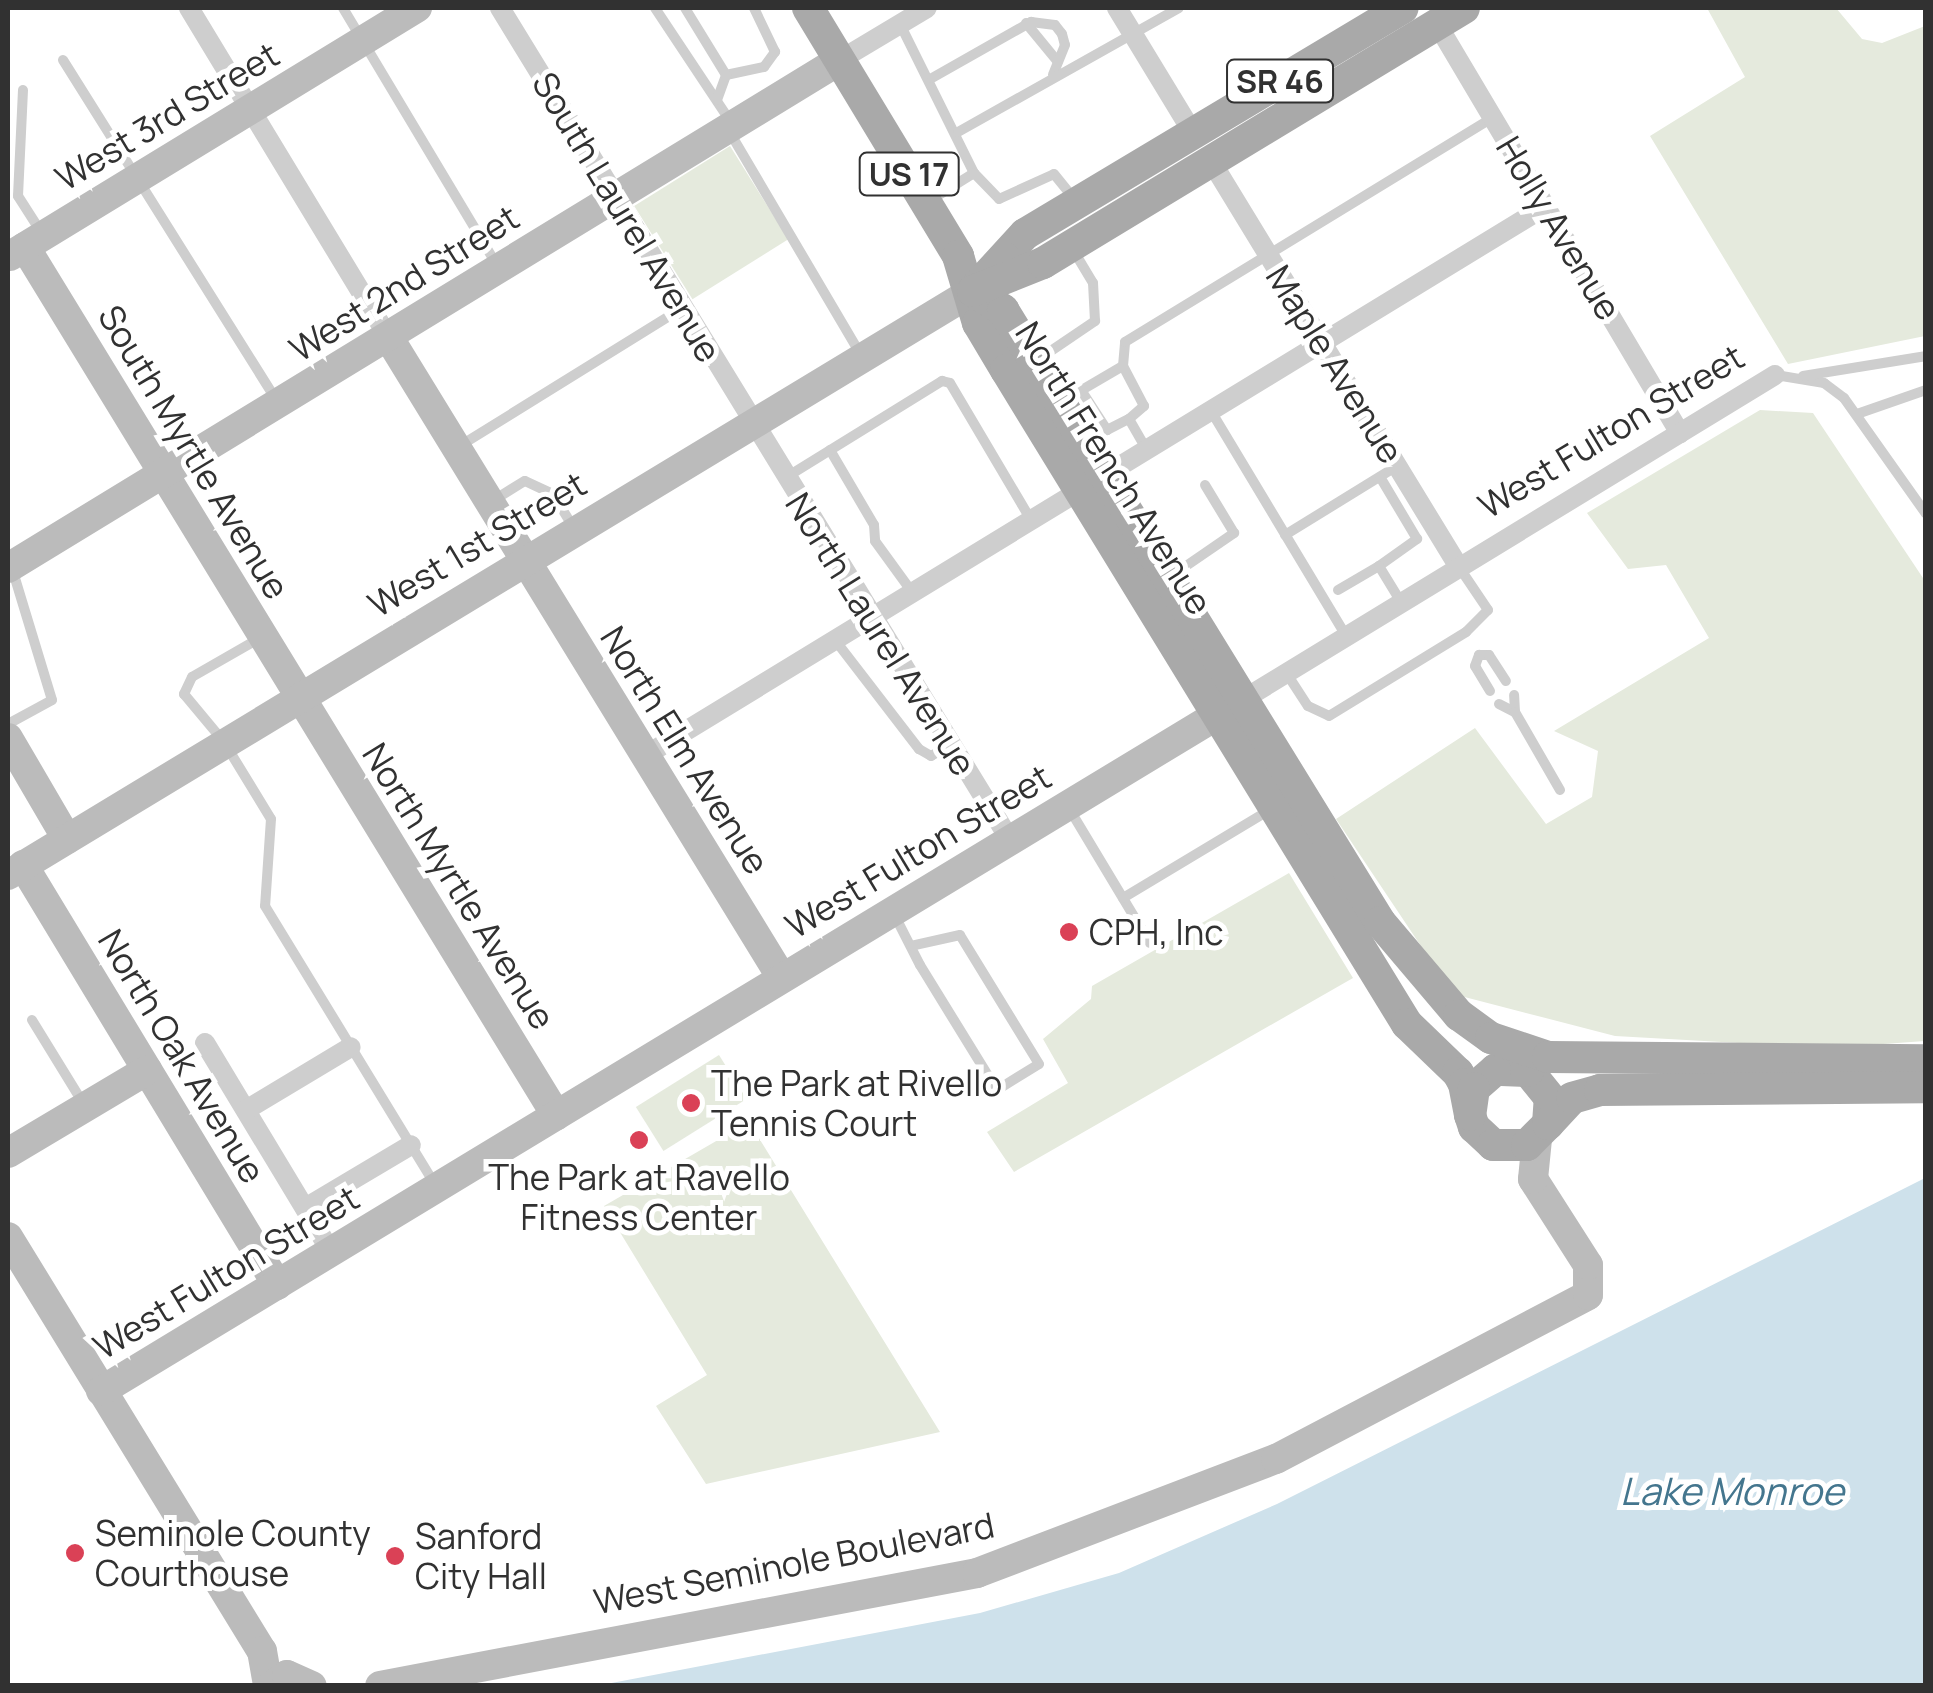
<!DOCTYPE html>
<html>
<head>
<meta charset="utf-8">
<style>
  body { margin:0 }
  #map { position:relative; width:1933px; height:1693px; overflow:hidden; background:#fff; font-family:Manrope,sans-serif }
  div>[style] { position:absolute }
  .green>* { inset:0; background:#e5eadd; transform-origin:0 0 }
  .water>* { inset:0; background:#cee1eb }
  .lane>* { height:10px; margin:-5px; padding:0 5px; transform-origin:5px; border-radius:5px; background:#cecece }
  .street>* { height:20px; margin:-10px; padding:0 10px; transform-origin:10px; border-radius:10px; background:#cecece }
  .secondary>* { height:30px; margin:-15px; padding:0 15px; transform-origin:15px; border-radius:15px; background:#bbb }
  .primary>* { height:32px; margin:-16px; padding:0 16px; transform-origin:16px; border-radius:16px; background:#a9a9a9 }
  .dots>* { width:28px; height:28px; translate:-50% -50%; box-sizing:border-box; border:5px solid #fff; border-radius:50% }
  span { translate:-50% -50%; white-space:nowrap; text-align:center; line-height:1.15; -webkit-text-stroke:10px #fff; paint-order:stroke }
  .shield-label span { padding:2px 8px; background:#fff; border:2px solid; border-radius:8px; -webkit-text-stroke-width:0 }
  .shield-label { font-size:32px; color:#313131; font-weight:700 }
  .street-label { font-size:35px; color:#313131 }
  .poi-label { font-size:35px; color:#313131 }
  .left { translate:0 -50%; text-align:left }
  .water-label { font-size:38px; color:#44768e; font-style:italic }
  .frame { position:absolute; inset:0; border:10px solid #313131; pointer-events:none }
</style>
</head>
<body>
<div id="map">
  <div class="green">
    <i style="clip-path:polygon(1707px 8px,1836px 8px,1862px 39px,1882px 43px,1925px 26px,1925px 336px,1788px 364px,1650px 136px,1745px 77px)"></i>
    <i style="left:730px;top:146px;width:110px;height:113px;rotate:58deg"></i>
    <i style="clip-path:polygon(1760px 410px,1813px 413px,1925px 581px,1925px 1041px,1828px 1048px,1615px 1036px,1453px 994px,1336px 819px,1475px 728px,1546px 824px,1592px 797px,1598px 751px,1554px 731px,1709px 638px,1666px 565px,1628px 569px,1587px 513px)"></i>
    <i style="clip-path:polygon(1289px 873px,1353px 978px,1014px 1172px,987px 1132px,1068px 1083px,1043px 1039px,1091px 999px,1092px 986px)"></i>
    <i style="left:719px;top:1055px;width:52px;height:98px;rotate:58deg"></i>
    <i style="clip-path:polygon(749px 1122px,940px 1432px,706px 1484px,656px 1406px,707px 1375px,604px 1206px)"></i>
  </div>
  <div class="water">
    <i style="clip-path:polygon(1925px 1178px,1925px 1685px,601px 1685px,980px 1613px,1119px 1573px,1277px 1504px)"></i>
  </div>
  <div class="lane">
    <i style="left:343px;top:8px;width:298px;rotate:59.1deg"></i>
    <i style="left:655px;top:8px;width:139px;rotate:56.4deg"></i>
    <i style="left:685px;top:8px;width:79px;rotate:58.5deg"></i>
    <i style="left:1026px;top:23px;width:50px;rotate:50.6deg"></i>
    <i style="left:900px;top:24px;width:166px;rotate:63.6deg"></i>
    <i style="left:974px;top:173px;width:51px;rotate:147.9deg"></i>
    <i style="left:63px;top:60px;width:399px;rotate:57.9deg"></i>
    <i style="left:726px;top:75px;width:39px;rotate:-12deg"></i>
    <i style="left:764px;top:67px;width:19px;rotate:-54deg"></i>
    <i style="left:775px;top:52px;width:49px;rotate:-115.5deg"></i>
    <i style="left:932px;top:78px;width:114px;rotate:-29.5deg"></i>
    <i style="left:1031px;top:22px;width:24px;rotate:7deg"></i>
    <i style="left:1055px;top:25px;width:11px;rotate:52deg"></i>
    <i style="left:1062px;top:34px;width:11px;rotate:75deg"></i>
    <i style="left:1065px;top:45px;width:32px;rotate:112deg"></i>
    <i style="left:23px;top:90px;width:106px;rotate:92.7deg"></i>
    <i style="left:18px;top:196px;width:43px;rotate:57.4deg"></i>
    <i style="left:717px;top:100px;width:27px;rotate:-70deg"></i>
    <i style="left:729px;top:131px;width:258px;rotate:59.5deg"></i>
    <i style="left:958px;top:132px;width:253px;rotate:-29.3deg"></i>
    <i style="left:974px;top:173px;width:36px;rotate:46deg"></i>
    <i style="left:999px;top:199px;width:60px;rotate:-24.4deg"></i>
    <i style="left:1054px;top:174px;width:33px;rotate:51deg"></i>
    <i style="left:1039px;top:359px;width:68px;rotate:-34.2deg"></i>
    <i style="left:1095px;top:321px;width:38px;rotate:-93deg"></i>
    <i style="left:1093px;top:283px;width:37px;rotate:-121deg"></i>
    <i style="left:1776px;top:375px;width:49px;rotate:9.5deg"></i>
    <i style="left:1824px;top:383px;width:25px;rotate:37deg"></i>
    <i style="left:1844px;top:398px;width:142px;rotate:54.7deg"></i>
    <i style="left:1803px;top:376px;width:125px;rotate:-9.2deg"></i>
    <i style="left:1081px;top:390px;width:48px;rotate:57deg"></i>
    <i style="left:1107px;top:430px;width:25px;rotate:-27deg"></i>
    <i style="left:1129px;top:419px;width:20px;rotate:-41deg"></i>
    <i style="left:1144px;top:406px;width:45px;rotate:-117.7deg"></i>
    <i style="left:1123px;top:366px;width:24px;rotate:-85deg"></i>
    <i style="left:1125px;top:342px;width:430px;rotate:-31.4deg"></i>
    <i style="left:1063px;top:401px;width:69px;rotate:-30.3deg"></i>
    <i style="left:1211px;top:411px;width:262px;rotate:59deg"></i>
    <i style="left:1857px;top:414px;width:73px;rotate:-19.2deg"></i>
    <i style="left:1129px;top:419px;width:36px;rotate:60deg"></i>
    <i style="left:458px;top:447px;width:262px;rotate:-31.8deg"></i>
    <i style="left:830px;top:450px;width:87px;rotate:59.6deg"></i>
    <i style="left:874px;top:525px;width:16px;rotate:86deg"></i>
    <i style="left:875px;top:541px;width:63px;rotate:54deg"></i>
    <i style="left:785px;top:478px;width:185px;rotate:-31.7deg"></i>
    <i style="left:942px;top:381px;width:8px;rotate:14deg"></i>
    <i style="left:950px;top:383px;width:159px;rotate:59.4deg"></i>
    <i style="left:494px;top:500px;width:36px;rotate:-32deg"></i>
    <i style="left:525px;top:481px;width:31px;rotate:25deg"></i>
    <i style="left:553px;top:494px;width:42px;rotate:58.6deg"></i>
    <i style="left:1285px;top:535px;width:132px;rotate:-31.6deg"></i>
    <i style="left:1379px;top:566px;width:47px;rotate:-35.4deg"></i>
    <i style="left:1417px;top:539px;width:72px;rotate:-120.8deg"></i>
    <i style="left:1170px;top:577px;width:78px;rotate:-34.5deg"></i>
    <i style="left:1234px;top:533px;width:56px;rotate:-121.1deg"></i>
    <i style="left:1338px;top:590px;width:48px;rotate:-30.3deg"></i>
    <i style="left:1379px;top:566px;width:42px;rotate:58.6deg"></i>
    <i style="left:260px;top:638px;width:78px;rotate:150.2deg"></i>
    <i style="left:192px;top:677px;width:19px;rotate:115deg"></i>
    <i style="left:184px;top:694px;width:62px;rotate:50.2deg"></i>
    <i style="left:224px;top:742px;width:90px;rotate:58.6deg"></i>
    <i style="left:271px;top:819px;width:87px;rotate:93.9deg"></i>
    <i style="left:265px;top:906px;width:324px;rotate:58.6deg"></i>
    <i style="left:835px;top:640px;width:138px;rotate:52.4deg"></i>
    <i style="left:919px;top:749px;width:14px;rotate:30deg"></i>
    <i style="left:931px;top:756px;width:22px;rotate:-30deg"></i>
    <i style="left:1287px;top:674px;width:38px;rotate:57deg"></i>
    <i style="left:1308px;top:706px;width:23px;rotate:25deg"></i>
    <i style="left:1329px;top:716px;width:161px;rotate:-31.5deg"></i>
    <i style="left:1466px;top:632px;width:31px;rotate:-45deg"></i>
    <i style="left:1488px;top:610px;width:52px;rotate:-124deg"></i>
    <i style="left:1490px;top:691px;width:29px;rotate:-121deg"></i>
    <i style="left:1475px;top:666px;width:12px;rotate:-70deg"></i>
    <i style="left:1479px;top:655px;width:10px"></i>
    <i style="left:1489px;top:655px;width:31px;rotate:57deg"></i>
    <i style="left:1499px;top:704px;width:18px;rotate:27deg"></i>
    <i style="left:1515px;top:712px;width:17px;rotate:-93deg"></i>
    <i style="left:1515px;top:712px;width:90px;rotate:60deg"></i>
    <i style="left:8px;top:724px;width:50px;rotate:-28.6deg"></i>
    <i style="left:52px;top:700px;width:134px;rotate:-106.9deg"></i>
    <i style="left:1070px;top:810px;width:155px;rotate:59deg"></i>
    <i style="left:1123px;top:898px;width:169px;rotate:-31deg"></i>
    <i style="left:895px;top:916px;width:55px;rotate:63deg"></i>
    <i style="left:920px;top:965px;width:147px;rotate:58.4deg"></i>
    <i style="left:997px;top:1090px;width:49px;rotate:-31.8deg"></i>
    <i style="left:1039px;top:1064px;width:151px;rotate:-121.5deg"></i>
    <i style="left:960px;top:935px;width:50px;rotate:167.3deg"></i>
    <i style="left:32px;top:1020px;width:101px;rotate:58.4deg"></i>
  </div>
  <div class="street">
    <i style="left:189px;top:8px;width:386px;rotate:58.8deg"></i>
    <i style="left:500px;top:8px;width:976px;rotate:58.49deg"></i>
    <i style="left:1117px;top:8px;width:146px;rotate:58.7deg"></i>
    <i style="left:1437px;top:24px;width:476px;rotate:59.3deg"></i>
    <i style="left:840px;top:60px;width:101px;rotate:-30.9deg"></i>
    <i style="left:1211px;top:161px;width:476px;rotate:58.6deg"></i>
    <i style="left:1244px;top:699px;width:622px;rotate:-31.39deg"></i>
    <i style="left:643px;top:757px;width:1058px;rotate:-31.39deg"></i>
    <i style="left:205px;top:1043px;width:244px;rotate:58.9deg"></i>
    <i style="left:246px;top:1110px;width:122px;rotate:-31deg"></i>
    <i style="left:305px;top:1208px;width:123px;rotate:-30.7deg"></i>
  </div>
  <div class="secondary">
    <i style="left:25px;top:247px;width:1018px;rotate:58.54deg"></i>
    <i style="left:10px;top:256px;width:477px;rotate:-31.4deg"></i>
    <i style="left:389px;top:338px;width:751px;rotate:58.45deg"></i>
    <i style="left:8px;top:568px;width:975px;rotate:-31.41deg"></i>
    <i style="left:8px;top:738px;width:117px;rotate:59.7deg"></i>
    <i style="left:23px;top:865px;width:491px;rotate:58.8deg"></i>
    <i style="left:8px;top:875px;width:1128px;rotate:-31.18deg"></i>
    <i style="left:8px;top:1153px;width:162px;rotate:-30.8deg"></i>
    <i style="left:8px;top:1237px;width:486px;rotate:58.5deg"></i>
    <i style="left:262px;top:1651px;width:36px;rotate:80deg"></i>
    <i style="left:101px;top:1391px;width:1328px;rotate:-31.2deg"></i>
    <i style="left:271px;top:1686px;width:19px;rotate:-35deg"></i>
    <i style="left:287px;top:1675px;width:27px;rotate:24deg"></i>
    <i style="left:380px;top:1686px;width:608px;rotate:-10.72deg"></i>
    <i style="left:977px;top:1573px;width:320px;rotate:-20.9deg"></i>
    <i style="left:1276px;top:1459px;width:352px;rotate:-27.7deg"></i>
    <i style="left:1588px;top:1295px;width:30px;rotate:-90deg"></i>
    <i style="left:1588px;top:1265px;width:102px;rotate:-122.6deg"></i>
    <i style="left:1533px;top:1179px;width:40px;rotate:-84.3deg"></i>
  </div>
  <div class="primary">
    <i style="left:808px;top:8px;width:290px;rotate:58.8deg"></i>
    <i style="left:958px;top:256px;width:70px;rotate:73.4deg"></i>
    <i style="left:978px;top:323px;width:55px;rotate:59.2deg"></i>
    <i style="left:1006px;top:370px;width:767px;rotate:58.49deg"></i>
    <i style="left:1407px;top:1024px;width:71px;rotate:43.9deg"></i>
    <i style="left:1458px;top:1073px;width:13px;rotate:61deg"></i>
    <i style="left:1464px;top:1084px;width:32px;rotate:79deg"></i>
    <i style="left:1470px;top:1115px;width:13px;rotate:72deg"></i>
    <i style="left:1474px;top:1127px;width:26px;rotate:43deg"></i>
    <i style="left:1493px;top:1145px;width:34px"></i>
    <i style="left:1527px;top:1145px;width:30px;rotate:-45deg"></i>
    <i style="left:1548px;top:1124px;width:26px;rotate:-86deg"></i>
    <i style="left:1550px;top:1098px;width:35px;rotate:-129deg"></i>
    <i style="left:1528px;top:1071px;width:33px;rotate:-178deg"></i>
    <i style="left:1495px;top:1070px;width:28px;rotate:139deg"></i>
    <i style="left:1474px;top:1088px;width:27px;rotate:98deg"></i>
    <i style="left:979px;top:284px;width:68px;rotate:-47.4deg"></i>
    <i style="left:1025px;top:234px;width:440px;rotate:-30.9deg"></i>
    <i style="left:973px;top:291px;width:36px;rotate:32deg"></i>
    <i style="left:1003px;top:310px;width:719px;rotate:58.37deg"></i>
    <i style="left:1380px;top:922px;width:122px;rotate:49.7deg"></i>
    <i style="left:1459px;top:1015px;width:39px;rotate:36deg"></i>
    <i style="left:1491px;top:1038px;width:60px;rotate:18.4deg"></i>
    <i style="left:1548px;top:1057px;width:378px;rotate:0.5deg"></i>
    <i style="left:973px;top:291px;width:75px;rotate:-21.8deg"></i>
    <i style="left:1043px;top:263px;width:492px;rotate:-31.2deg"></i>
    <i style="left:1548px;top:1124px;width:35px;rotate:-47deg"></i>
    <i style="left:1572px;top:1098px;width:29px;rotate:-16deg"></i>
    <i style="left:1600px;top:1090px;width:326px;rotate:-0.5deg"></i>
  </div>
  <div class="dots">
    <i style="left:1069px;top:932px;background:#da4156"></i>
    <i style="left:691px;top:1103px;background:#da4156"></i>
    <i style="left:639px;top:1140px;background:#da4156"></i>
    <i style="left:75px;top:1553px;background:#da4156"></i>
    <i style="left:395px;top:1556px;background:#da4156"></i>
  </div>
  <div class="shield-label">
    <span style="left:1280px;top:81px">SR 46</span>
    <span style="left:909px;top:174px">US 17</span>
  </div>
  <div class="street-label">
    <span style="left:167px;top:116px;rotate:-31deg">West 3rd Street</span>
    <span style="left:627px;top:217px;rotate:59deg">South Laurel Avenue</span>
    <span style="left:1559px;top:228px;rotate:59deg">Holly Avenue</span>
    <span style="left:404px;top:283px;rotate:-32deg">West 2nd Street</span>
    <span style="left:1335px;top:364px;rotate:58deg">Maple Avenue</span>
    <span style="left:1611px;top:431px;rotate:-31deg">West Fulton Street</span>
    <span style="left:194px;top:452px;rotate:59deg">South Myrtle Avenue</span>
    <span style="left:1114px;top:468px;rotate:58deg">North French Avenue</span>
    <span style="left:477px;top:544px;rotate:-31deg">West 1st Street</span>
    <span style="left:881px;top:634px;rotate:58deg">North Laurel Avenue</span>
    <span style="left:685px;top:750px;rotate:58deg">North Elm Avenue</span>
    <span style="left:918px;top:851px;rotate:-31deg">West Fulton Street</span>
    <span style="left:459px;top:886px;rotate:58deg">North Myrtle Avenue</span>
    <span style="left:182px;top:1056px;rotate:59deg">North Oak Avenue</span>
    <span style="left:226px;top:1272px;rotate:-31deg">West Fulton Street</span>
    <span style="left:794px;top:1563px;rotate:-11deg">West Seminole Boulevard</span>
  </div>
  <div class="poi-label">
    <span class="left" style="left:1089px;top:932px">CPH, Inc</span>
    <span class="left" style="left:711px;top:1103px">The Park at Rivello<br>Tennis Court</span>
    <span style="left:639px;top:1197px">The Park at Ravello<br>Fitness Center</span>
    <span class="left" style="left:95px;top:1553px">Seminole County<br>Courthouse</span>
    <span class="left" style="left:415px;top:1556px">Sanford<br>City Hall</span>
  </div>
  <div class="water-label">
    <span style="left:1732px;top:1491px">Lake Monroe</span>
  </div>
  <div class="frame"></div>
</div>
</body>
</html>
